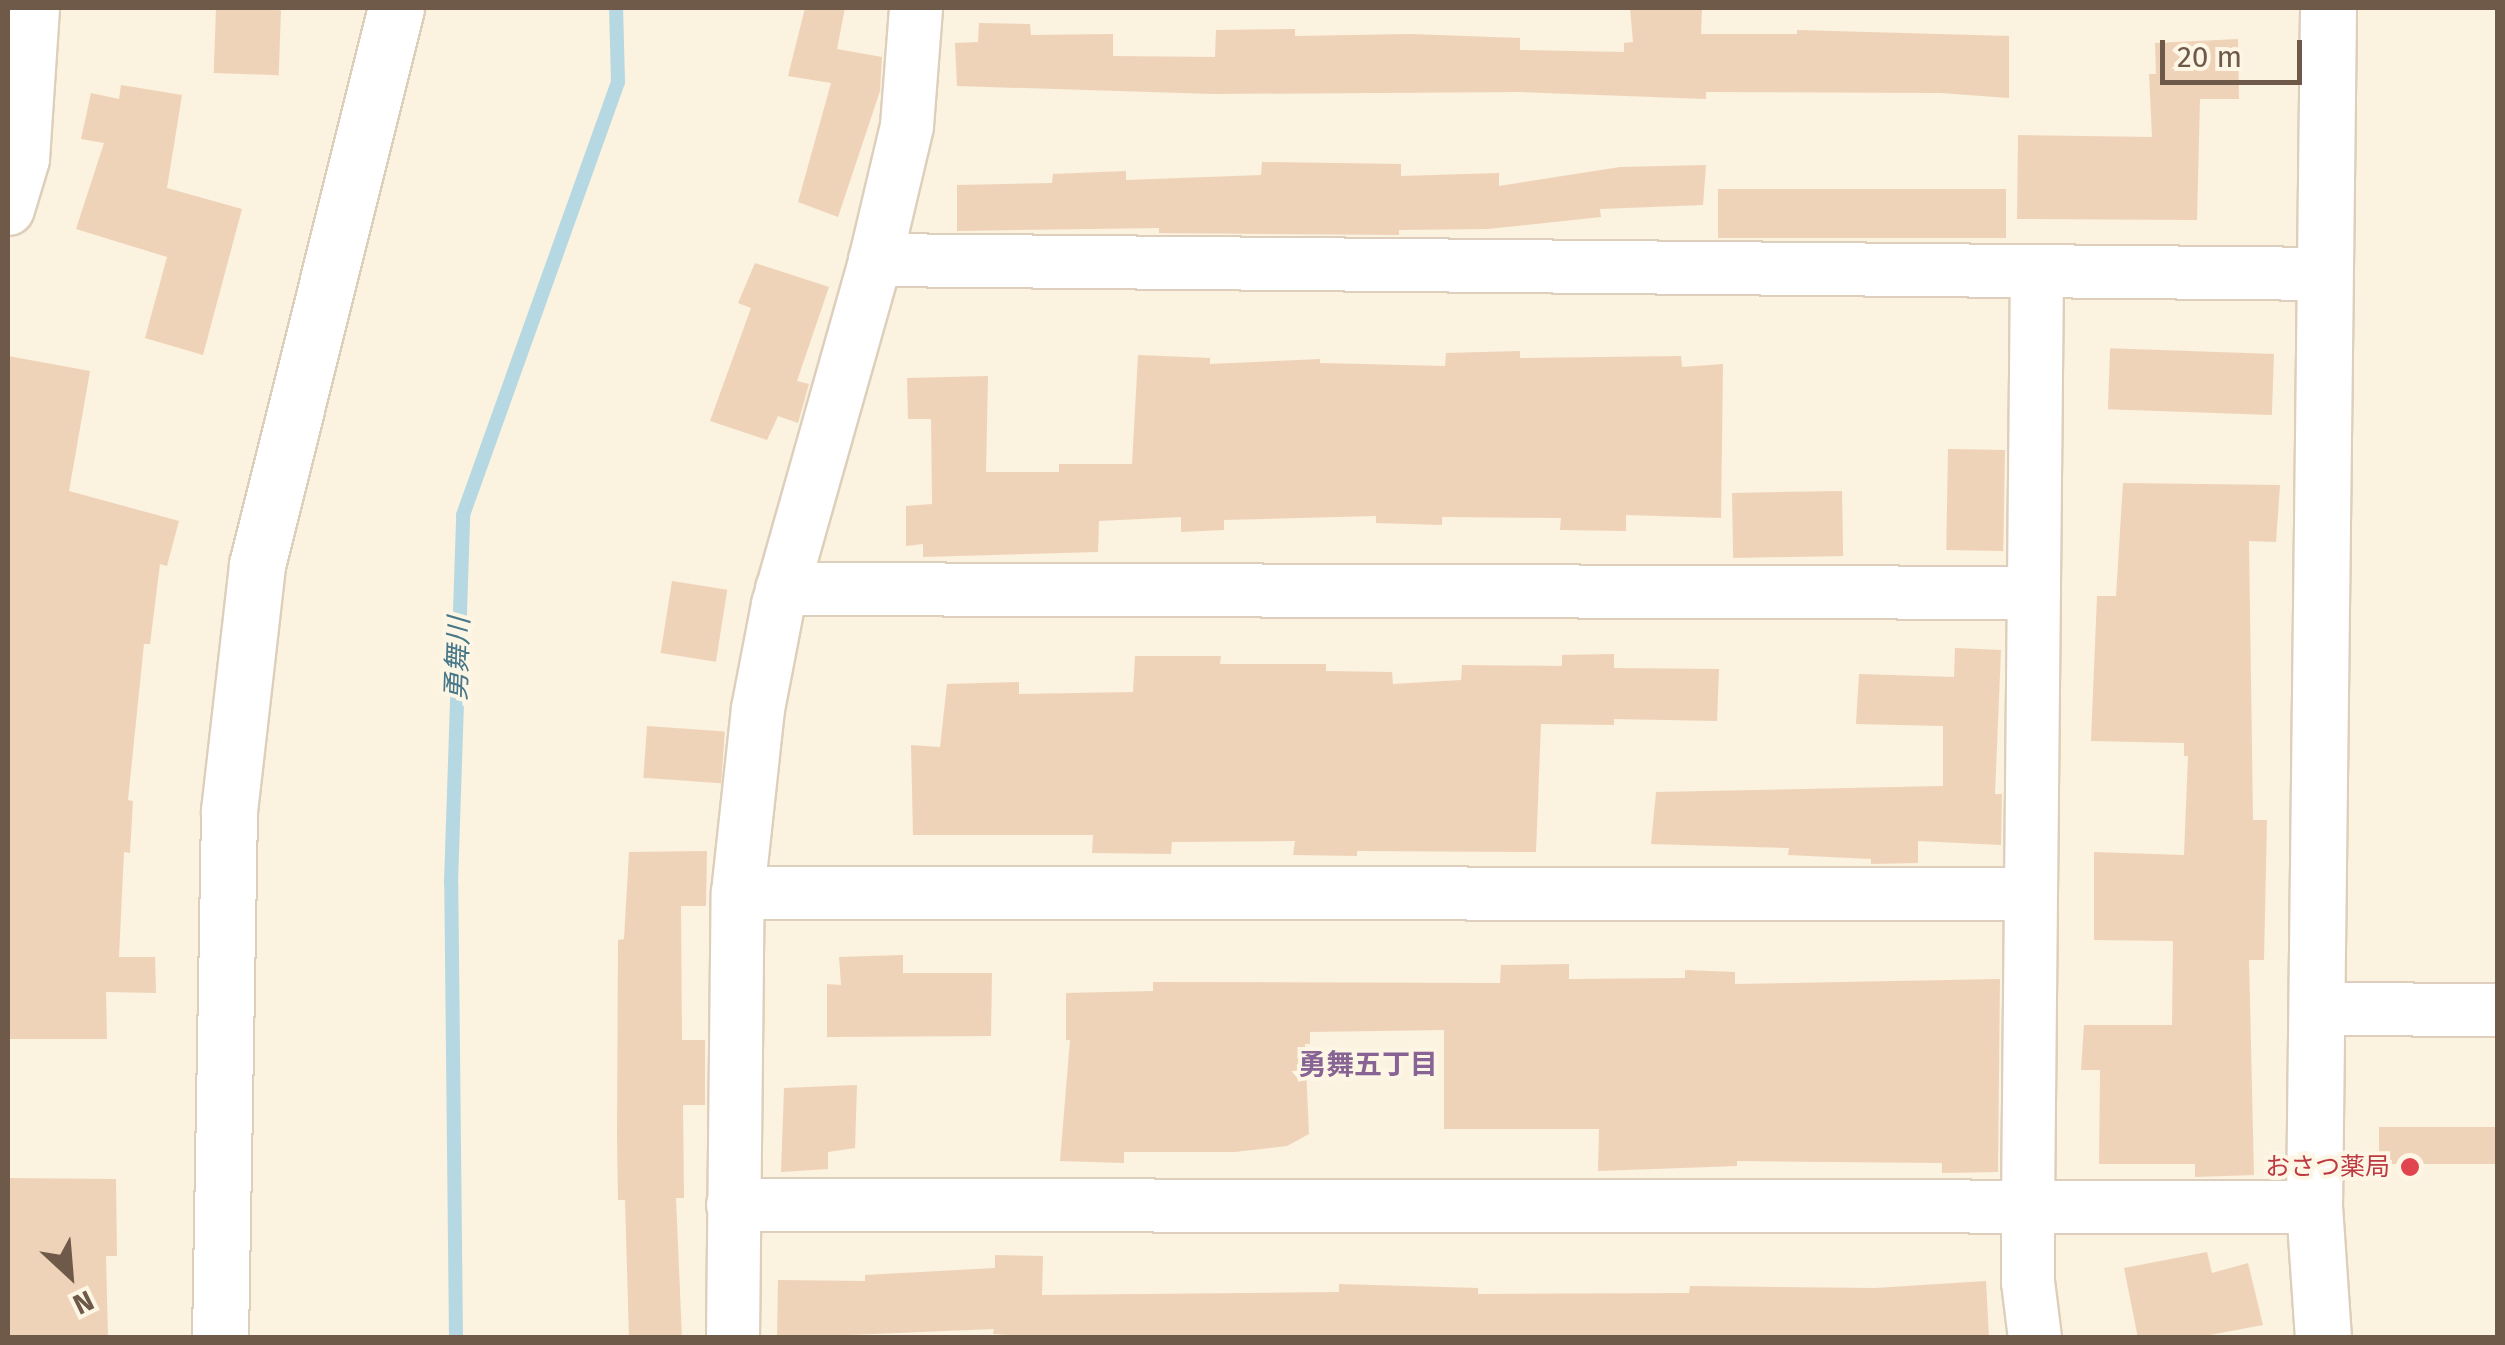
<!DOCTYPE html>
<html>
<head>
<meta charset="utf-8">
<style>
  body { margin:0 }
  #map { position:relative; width:2505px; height:1345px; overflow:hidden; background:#fbf2df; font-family:"Fira Sans","Noto Sans JP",sans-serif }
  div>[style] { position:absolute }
  .stream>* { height:14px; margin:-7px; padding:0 7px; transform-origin:7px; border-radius:7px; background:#b6d8e2 }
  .building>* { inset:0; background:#efd3b8; transform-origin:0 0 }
  .roads { filter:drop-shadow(2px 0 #decfbc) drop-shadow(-2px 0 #decfbc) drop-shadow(0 2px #decfbc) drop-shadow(0 -2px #decfbc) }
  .minor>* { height:52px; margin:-26px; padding:0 26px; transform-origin:26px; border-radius:26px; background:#fff }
  .tertiary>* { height:55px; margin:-27.5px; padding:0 27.5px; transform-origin:27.5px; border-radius:27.5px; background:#fff }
  .dots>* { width:28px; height:28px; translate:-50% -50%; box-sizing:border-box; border:5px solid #fef6e5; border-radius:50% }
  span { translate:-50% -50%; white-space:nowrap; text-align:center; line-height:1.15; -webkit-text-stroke:8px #fef6e5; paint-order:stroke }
  .health-label { font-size:25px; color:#be3a42 }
  .right { translate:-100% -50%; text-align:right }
  .water-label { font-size:28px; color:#477889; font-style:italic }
  .neighbourhood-label { font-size:28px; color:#876493; font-weight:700 }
  .frame { position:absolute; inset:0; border:10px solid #6f5a49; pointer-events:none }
  .north { position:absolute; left:20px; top:1225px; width:100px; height:100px; -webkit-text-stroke:8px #fef6e5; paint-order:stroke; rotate:154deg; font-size:28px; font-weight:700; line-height:40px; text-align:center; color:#6f5a49 }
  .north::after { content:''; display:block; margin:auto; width:35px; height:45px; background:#6f5a49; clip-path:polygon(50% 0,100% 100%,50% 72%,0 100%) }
  .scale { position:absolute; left:2160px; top:40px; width:142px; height:45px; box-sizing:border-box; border:5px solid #6f5a49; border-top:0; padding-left:12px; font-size:30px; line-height:35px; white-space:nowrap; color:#6f5a49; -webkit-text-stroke:8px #fef6e5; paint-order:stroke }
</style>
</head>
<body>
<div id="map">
  <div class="stream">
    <i style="left:456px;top:1338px;width:455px;rotate:-90.6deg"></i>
    <i style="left:451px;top:883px;width:368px;rotate:-88.1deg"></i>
    <i style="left:463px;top:515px;width:460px;rotate:-70.3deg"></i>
    <i style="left:618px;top:82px;width:74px;rotate:-91.5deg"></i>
  </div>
  <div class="building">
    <i style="left:216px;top:8px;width:65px;height:65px;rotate:2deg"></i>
    <i style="clip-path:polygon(805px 8px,845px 8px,837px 49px,882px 57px,880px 91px,838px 217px,798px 202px,831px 83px,788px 76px)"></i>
    <i style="clip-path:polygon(1630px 8px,1702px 8px,1701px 34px,1797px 34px,1797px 30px,2009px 36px,2009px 98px,1940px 93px,1706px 92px,1706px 99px,1520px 92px,1214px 94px,957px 86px,955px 43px,978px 42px,979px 23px,1030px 24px,1031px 35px,1113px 34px,1113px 56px,1215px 57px,1216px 30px,1295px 29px,1295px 36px,1410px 34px,1520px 38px,1520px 50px,1624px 52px,1624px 43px,1633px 42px)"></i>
    <i style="clip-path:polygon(2238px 39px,2239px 99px,2200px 99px,2197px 220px,2017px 219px,2018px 135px,2152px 137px,2149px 74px,2156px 74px,2155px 43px)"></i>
    <i style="clip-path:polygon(121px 85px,182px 95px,167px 188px,242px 209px,203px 355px,145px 338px,167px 257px,76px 229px,104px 143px,81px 139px,91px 93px,119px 99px)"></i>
    <i style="clip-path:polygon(1262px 162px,1401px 164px,1401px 176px,1499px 173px,1499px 186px,1620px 167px,1706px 165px,1703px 205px,1600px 209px,1601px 217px,1488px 229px,1399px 230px,1399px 235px,1159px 233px,1159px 228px,957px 231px,957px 185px,1052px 183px,1053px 174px,1126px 171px,1126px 180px,1261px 175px)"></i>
    <i style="left:1718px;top:189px;width:288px;height:49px"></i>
    <i style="clip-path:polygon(755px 263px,829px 287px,797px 381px,809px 384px,798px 423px,778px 416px,767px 440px,710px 421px,751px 308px,738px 303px)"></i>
    <i style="clip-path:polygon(1520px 351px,1520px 358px,1681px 356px,1682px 367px,1723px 364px,1721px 518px,1626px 515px,1626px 531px,1560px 530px,1561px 518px,1442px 517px,1442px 525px,1376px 523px,1376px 516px,1224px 520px,1224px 530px,1181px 532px,1181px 517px,1099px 521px,1098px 552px,923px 557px,923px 544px,906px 546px,906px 506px,932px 504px,931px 419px,908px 419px,907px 378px,988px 376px,986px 472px,1059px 472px,1059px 464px,1132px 464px,1138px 355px,1210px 358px,1210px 364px,1320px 359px,1320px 363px,1445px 366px,1446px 353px)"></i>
    <i style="left:2274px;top:354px;width:61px;height:164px;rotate:92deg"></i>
    <i style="clip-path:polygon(8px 356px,90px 371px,69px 491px,179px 521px,167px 566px,160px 564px,150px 644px,144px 644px,128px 800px,133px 801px,130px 853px,124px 852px,119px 957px,155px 957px,156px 993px,106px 992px,107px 1039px,8px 1039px)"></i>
    <i style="left:1948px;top:449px;width:57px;height:101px;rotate:1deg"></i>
    <i style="clip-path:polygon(2123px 483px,2280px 485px,2276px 542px,2249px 541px,2253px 820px,2267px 820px,2264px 960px,2249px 960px,2254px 1175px,2195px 1177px,2195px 1164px,2099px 1164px,2100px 1070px,2081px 1070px,2084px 1025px,2172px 1025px,2173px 941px,2094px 940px,2094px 852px,2184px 855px,2188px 756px,2184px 756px,2184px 743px,2091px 741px,2097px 596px,2116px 596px)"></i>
    <i style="left:1842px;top:491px;width:65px;height:110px;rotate:89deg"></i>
    <i style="left:672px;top:581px;width:56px;height:73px;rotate:9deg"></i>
    <i style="clip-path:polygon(1955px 648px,2001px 650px,1995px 794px,2002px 794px,2001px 845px,1918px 841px,1918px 863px,1871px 864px,1871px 859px,1788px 855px,1789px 848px,1651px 844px,1656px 792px,1943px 786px,1943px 726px,1856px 724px,1859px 674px,1954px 677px)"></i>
    <i style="clip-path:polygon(1614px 654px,1614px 668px,1719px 669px,1717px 721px,1614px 719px,1614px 725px,1541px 724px,1536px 852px,1357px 851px,1357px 856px,1293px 855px,1295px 841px,1172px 842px,1171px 854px,1092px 853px,1093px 835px,913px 835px,911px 745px,940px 747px,947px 684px,1019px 682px,1019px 694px,1133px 692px,1135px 656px,1221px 656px,1220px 664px,1326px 664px,1326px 671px,1392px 672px,1393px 684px,1461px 680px,1462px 665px,1562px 666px,1562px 655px)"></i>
    <i style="left:647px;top:726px;width:78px;height:52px;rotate:4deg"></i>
    <i style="clip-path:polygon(707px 851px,706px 906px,681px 906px,682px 1040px,705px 1040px,705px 1105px,683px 1105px,684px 1198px,676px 1198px,682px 1338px,629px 1338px,625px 1200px,618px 1200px,617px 1137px,618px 940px,624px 939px,629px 852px)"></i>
    <i style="clip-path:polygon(903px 955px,903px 973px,992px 973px,991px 1036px,827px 1037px,827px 984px,841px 985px,839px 957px)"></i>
    <i style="clip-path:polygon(1569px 964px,1569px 979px,1685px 978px,1685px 970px,1735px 972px,1735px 984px,2000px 979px,1998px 1172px,1942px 1173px,1942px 1163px,1737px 1161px,1737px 1166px,1598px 1171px,1599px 1129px,1444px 1129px,1444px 1030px,1310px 1032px,1310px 1044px,1305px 1044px,1309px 1134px,1287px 1146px,1235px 1152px,1124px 1152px,1124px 1163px,1060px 1161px,1070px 1040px,1066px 1040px,1066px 993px,1153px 991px,1153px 982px,1500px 983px,1501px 965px)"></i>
    <i style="clip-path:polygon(857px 1085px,855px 1148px,828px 1152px,828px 1169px,781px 1172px,784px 1088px)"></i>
    <i style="left:2498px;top:1127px;width:37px;height:119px;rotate:90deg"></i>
    <i style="clip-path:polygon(8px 1178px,116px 1179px,117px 1256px,106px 1256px,108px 1338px,8px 1338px)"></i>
    <i style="clip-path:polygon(2207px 1252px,2212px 1273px,2248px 1263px,2263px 1325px,2194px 1338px,2138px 1338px,2124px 1268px)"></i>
    <i style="clip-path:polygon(995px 1255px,1043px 1256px,1042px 1295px,1339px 1292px,1339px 1284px,1478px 1288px,1478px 1294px,1689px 1293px,1690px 1286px,1875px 1288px,1986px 1281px,1989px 1338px,1062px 1338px,993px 1334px,994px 1329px,777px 1338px,778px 1280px,865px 1281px,865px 1275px,995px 1268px)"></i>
  </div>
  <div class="roads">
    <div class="minor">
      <i style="left:8px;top:209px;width:52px;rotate:-73.3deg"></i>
      <i style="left:23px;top:159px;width:151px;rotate:-86.2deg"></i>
      <i style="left:875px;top:260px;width:1449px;rotate:0.55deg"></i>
      <i style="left:782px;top:589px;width:1252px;rotate:0.18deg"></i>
      <i style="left:738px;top:893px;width:1292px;rotate:0.04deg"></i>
      <i style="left:2316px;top:1009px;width:182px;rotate:0.3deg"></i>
      <i style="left:733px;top:1205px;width:1581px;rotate:0.07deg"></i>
      <i style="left:733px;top:1338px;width:445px;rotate:-89.4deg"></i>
      <i style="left:738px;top:893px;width:185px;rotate:-83.8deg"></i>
      <i style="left:758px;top:709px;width:106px;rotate:-79.1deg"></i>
      <i style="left:778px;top:605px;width:348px;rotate:-74.2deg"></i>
      <i style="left:873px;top:270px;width:148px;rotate:-76.7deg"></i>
      <i style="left:907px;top:126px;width:118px;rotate:-85.6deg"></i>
      <i style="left:2035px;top:1338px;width:56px;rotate:-97.1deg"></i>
      <i style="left:2028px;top:1282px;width:75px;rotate:-90deg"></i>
      <i style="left:2028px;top:1207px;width:936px;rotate:-89.45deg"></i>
    </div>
    <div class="tertiary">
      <i style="left:220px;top:1338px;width:527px;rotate:-89.02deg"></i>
      <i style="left:229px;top:811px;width:248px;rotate:-83.5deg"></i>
      <i style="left:257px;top:565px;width:574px;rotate:-75.99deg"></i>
      <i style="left:2323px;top:1338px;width:131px;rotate:-93.9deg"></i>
      <i style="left:2314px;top:1207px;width:1199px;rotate:-89.33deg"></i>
    </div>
  </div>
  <div class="dots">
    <i style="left:2410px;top:1167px;background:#e0444e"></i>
  </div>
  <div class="health-label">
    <span class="right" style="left:2390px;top:1167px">おさつ薬局</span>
  </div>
  <div class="water-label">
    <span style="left:458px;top:659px;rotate:-88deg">勇舞川</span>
  </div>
  <div class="neighbourhood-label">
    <span style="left:1368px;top:1065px">勇舞五丁目</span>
  </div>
  <div class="frame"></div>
  <div class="north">N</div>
  <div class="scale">20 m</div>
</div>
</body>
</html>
